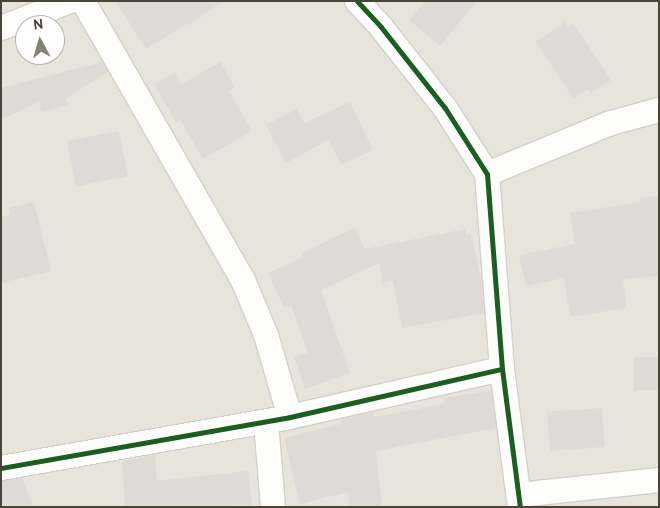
<!DOCTYPE html>
<html>
<head>
<meta charset="utf-8">
<style>
  body { margin:0 }
  #map { position:relative; width:660px; height:508px; overflow:hidden; background:#f4f2ee; font-family:Overpass,sans-serif }
  div>[style] { position:absolute }
  .residential>* { inset:0; background:#e7e4dc }
  .building>* { inset:0; background:#dedbd6; transform-origin:0 0 }
  .roads { filter:drop-shadow(1px 0 #d2d0cb) drop-shadow(-1px 0 #d2d0cb) drop-shadow(0 1px #d2d0cb) drop-shadow(0 -1px #d2d0cb) }
  .street>* { height:24px; margin:-12px; padding:0 12px; transform-origin:12px; border-radius:12px; background:#fdfdfc }
  .cycleway>* { height:5px; margin:-2.5px; padding:0 2.5px; transform-origin:2.5px; border-radius:2.5px; background:#1b5e20 }
  span { translate:-50% -50%; white-space:nowrap; text-align:center; line-height:1.15; -webkit-text-stroke:4.5px #fff; paint-order:stroke }
  .frame { position:absolute; inset:0; border:2px solid #4b4439; pointer-events:none }
  .north { position:absolute; left:15px; top:15px; width:50px; height:50px; box-sizing:border-box; background:#fff; border:1px solid #b7b4b0; border-radius:50%; rotate:354deg; font-size:14px; font-weight:700; line-height:20px; text-align:center; color:#4b4439 }
  .north::after { content:''; display:block; margin:auto; width:18px; height:22px; background:#868178; clip-path:polygon(50% 0,100% 100%,50% 72%,0 100%) }
</style>
</head>
<body>
<div id="map">
  <div class="residential">
    <i style="clip-path:polygon(evenodd,1px 1px,659px 1px,659px 507px,1px 507px,1px 1px,25px 25px,55px 25px,55px 55px,25px 55px,25px 25px)"></i>
  </div>
  <div class="building">
    <i style="clip-path:polygon(115px 1px,223px 1px,189px 25px,188px 23px,146px 49px)"></i>
    <i style="clip-path:polygon(425px 1px,477px 1px,440px 46px,409px 20px)"></i>
    <i style="clip-path:polygon(565px 22px,568px 27px,573px 23px,611px 80px,591px 93px,588px 89px,574px 99px,536px 42px)"></i>
    <i style="clip-path:polygon(102px 62px,108px 72px,65px 99px,69px 105px,41px 112px,39px 102px,1px 120px,1px 88px)"></i>
    <i style="clip-path:polygon(220px 62px,235px 87px,229px 91px,252px 131px,203px 159px,180px 120px,176px 122px,154px 84px,175px 72px,182px 84px)"></i>
    <i style="clip-path:polygon(350px 102px,373px 150px,341px 165px,329px 140px,286px 163px,266px 125px,297px 109px,304px 123px)"></i>
    <i style="left:119px;top:131px;width:46px;height:53px;rotate:79deg"></i>
    <i style="clip-path:polygon(659px 196px,659px 276px,623px 280px,627px 308px,570px 317px,564px 278px,526px 286px,519px 255px,575px 244px,570px 213px,640px 202px,640px 198px)"></i>
    <i style="clip-path:polygon(34px 202px,51px 271px,1px 283px,1px 217px,10px 214px,9px 208px)"></i>
    <i style="clip-path:polygon(355px 228px,365px 249px,465px 229px,466px 235px,471px 234px,482px 283px,484px 313px,402px 328px,393px 281px,383px 283px,379px 263px,321px 290px,350px 373px,305px 389px,294px 357px,308px 353px,291px 305px,284px 308px,268px 273px,303px 257px,301px 253px)"></i>
    <i style="left:659px;top:357px;width:33px;height:25px;rotate:90deg"></i>
    <i style="clip-path:polygon(491px 390px,496px 428px,376px 451px,382px 507px,350px 507px,348px 492px,300px 504px,284px 438px,341px 424px,341px 420px,373px 412px,373px 417px,445px 404px,444px 398px)"></i>
    <i style="left:602px;top:408px;width:39px;height:55px;rotate:86deg"></i>
    <i style="clip-path:polygon(155px 455px,157px 481px,248px 471px,252px 505px,125px 507px,122px 461px)"></i>
    <i style="clip-path:polygon(22px 478px,33px 507px,1px 507px,1px 481px)"></i>
  </div>
  <div class="roads">
    <div class="street">
      <i style="left:83px;top:1px;width:322px;rotate:60.2deg"></i>
      <i style="left:243px;top:280px;width:60px;rotate:67.3deg"></i>
      <i style="left:266px;top:335px;width:85px;rotate:73.7deg"></i>
      <i style="left:357px;top:1px;width:35px;rotate:47deg"></i>
      <i style="left:381px;top:27px;width:103px;rotate:51.7deg"></i>
      <i style="left:445px;top:108px;width:78px;rotate:57.5deg"></i>
      <i style="left:487px;top:174px;width:196px;rotate:85.6deg"></i>
      <i style="left:502px;top:369px;width:139px;rotate:82.6deg"></i>
      <i style="left:1px;top:28px;width:74px;rotate:-21.4deg"></i>
      <i style="left:487px;top:174px;width:134px;rotate:-22.4deg"></i>
      <i style="left:611px;top:123px;width:50px;rotate:-15.2deg"></i>
      <i style="left:266px;top:422px;width:85px;rotate:85.3deg"></i>
      <i style="left:1px;top:468px;width:293px;rotate:-10deg"></i>
      <i style="left:290px;top:417px;width:217px;rotate:-12.8deg"></i>
      <i style="left:519px;top:495px;width:141px;rotate:-6.1deg"></i>
    </div>
  </div>
  <div class="cycleway">
    <i style="left:357px;top:1px;width:35px;rotate:47deg"></i>
    <i style="left:381px;top:27px;width:103px;rotate:51.7deg"></i>
    <i style="left:445px;top:108px;width:78px;rotate:57.5deg"></i>
    <i style="left:487px;top:174px;width:196px;rotate:85.6deg"></i>
    <i style="left:502px;top:369px;width:139px;rotate:82.6deg"></i>
    <i style="left:1px;top:468px;width:293px;rotate:-10deg"></i>
    <i style="left:290px;top:417px;width:217px;rotate:-12.8deg"></i>
  </div>
  <div class="frame"></div>
  <div class="north">N</div>
</div>
</body>
</html>
